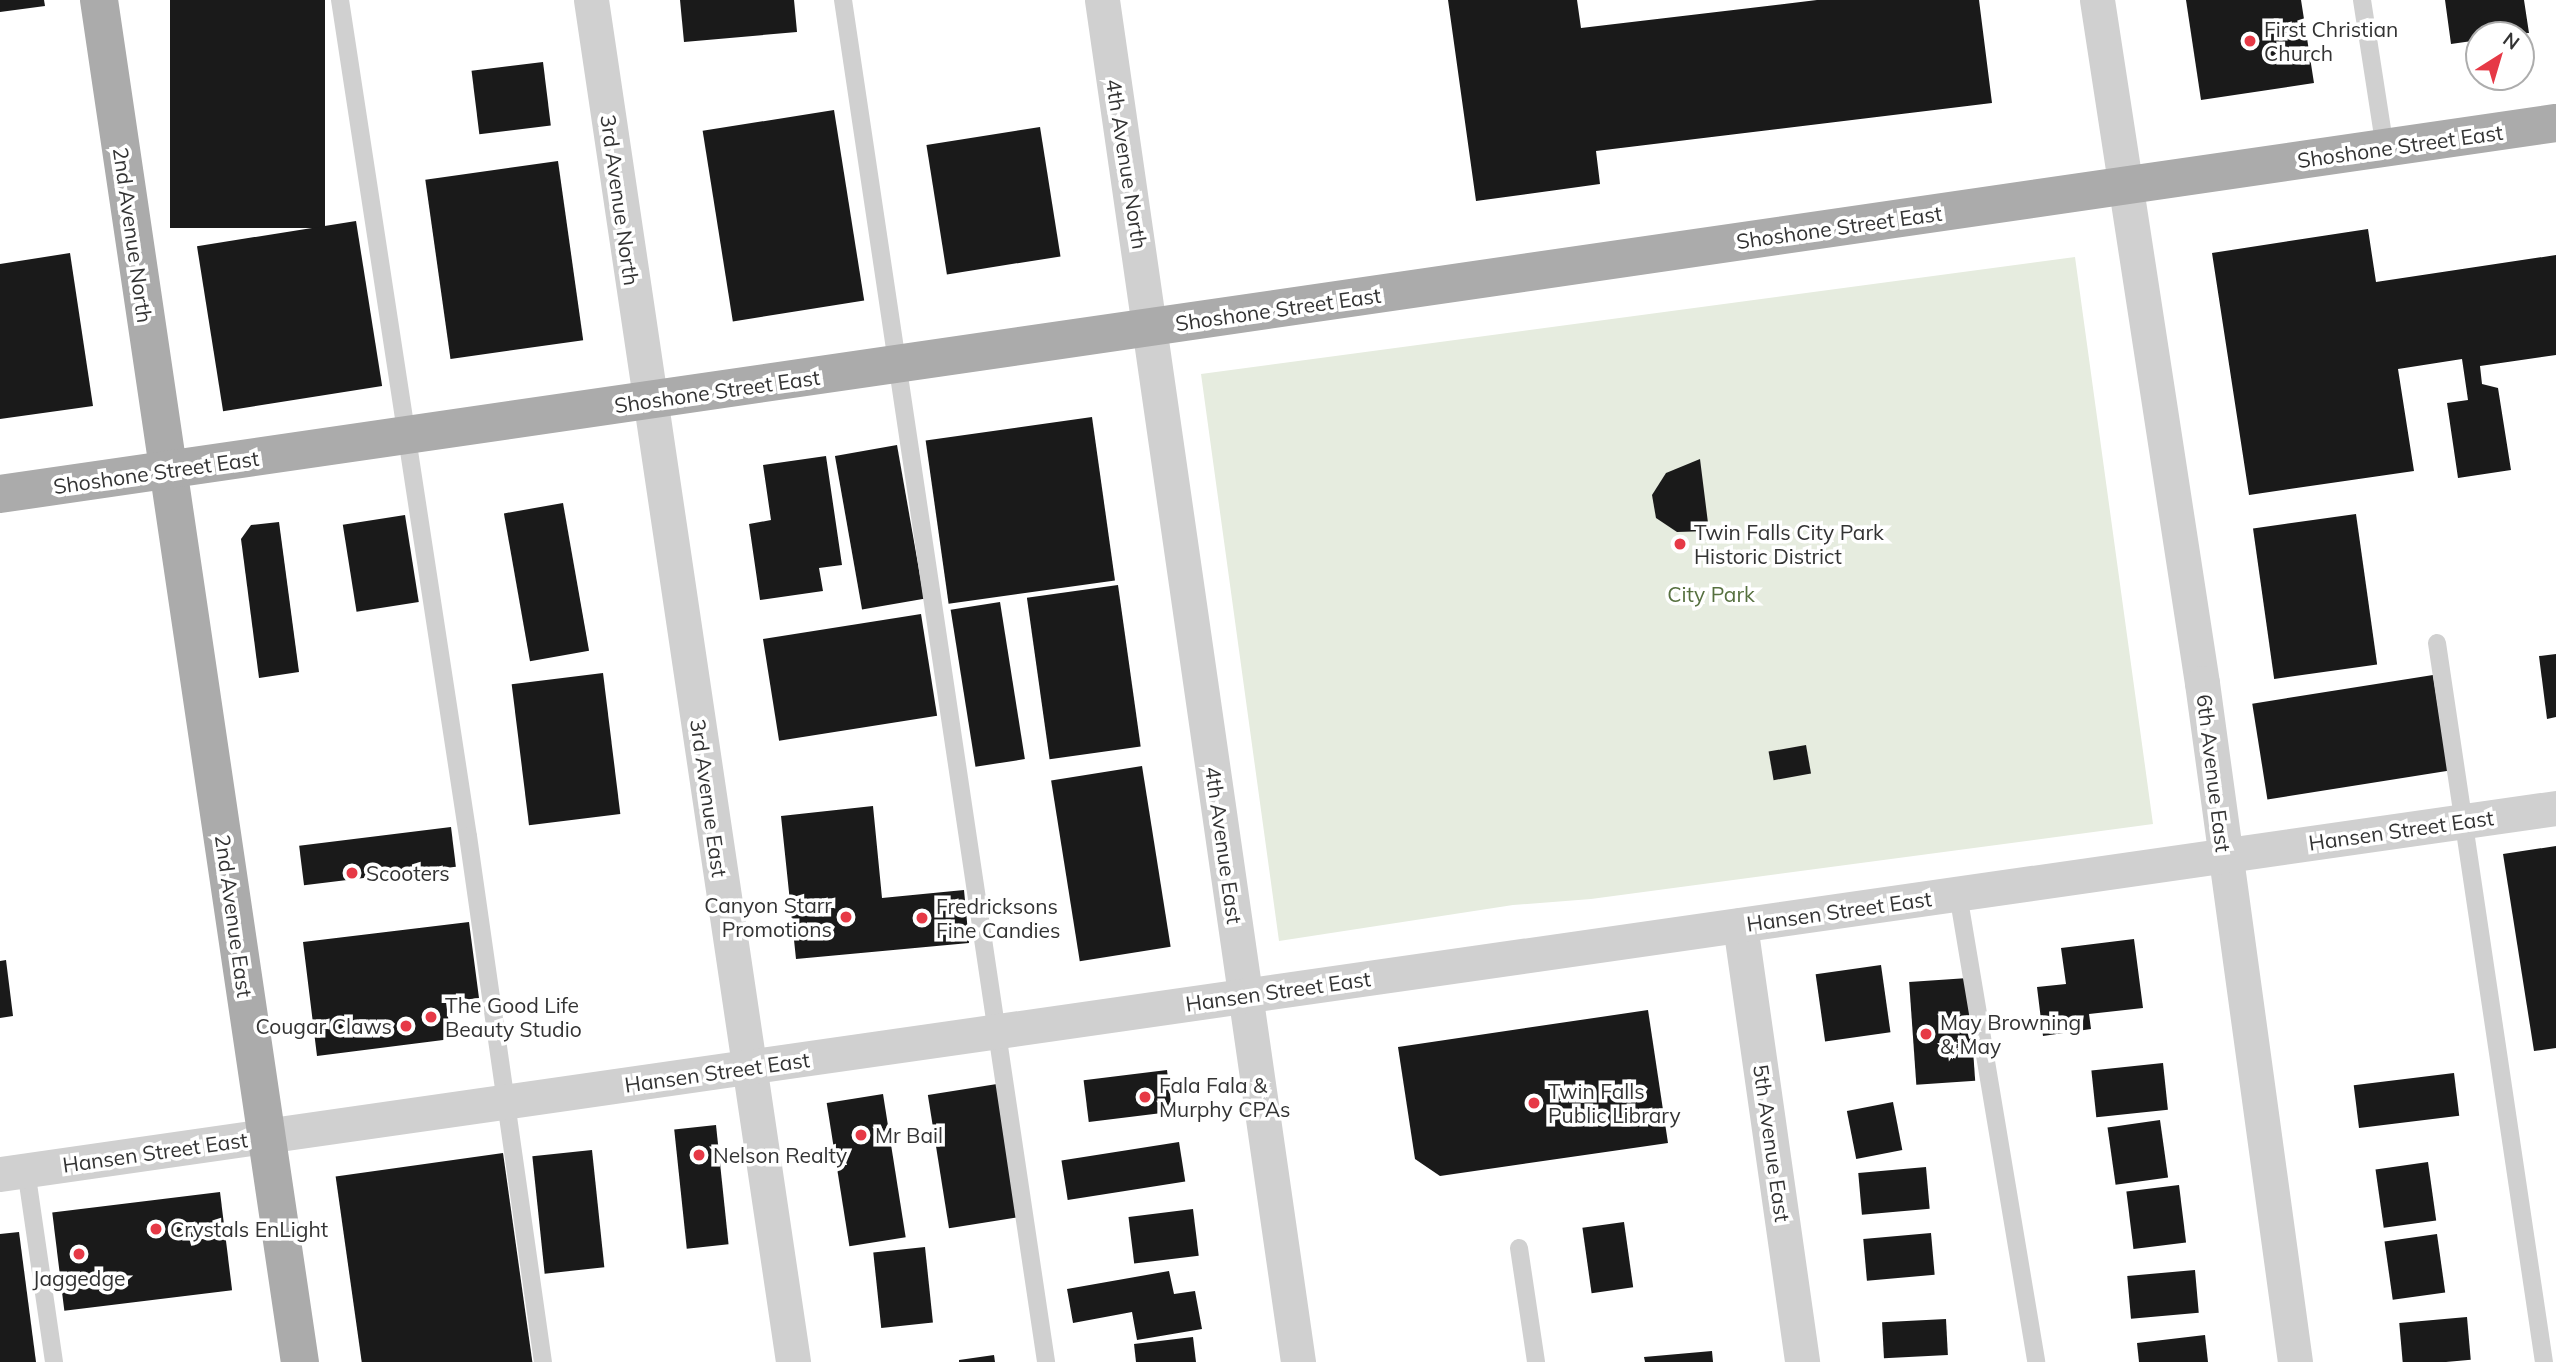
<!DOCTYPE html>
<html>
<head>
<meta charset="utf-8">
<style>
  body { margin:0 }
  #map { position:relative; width:2556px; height:1362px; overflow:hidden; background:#fff; font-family:Mulish,sans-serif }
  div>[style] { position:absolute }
  .green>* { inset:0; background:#e6ecdf }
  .building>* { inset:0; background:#1a1a1a; transform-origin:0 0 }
  .service>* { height:18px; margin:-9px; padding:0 9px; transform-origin:9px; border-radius:9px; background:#d0d0d0 }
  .minor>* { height:35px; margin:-17.5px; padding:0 17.5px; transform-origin:17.5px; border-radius:17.5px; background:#d0d0d0 }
  .primary>* { height:38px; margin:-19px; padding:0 19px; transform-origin:19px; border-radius:19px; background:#ababab }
  .dots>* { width:19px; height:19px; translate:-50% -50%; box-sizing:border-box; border:4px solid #fff; border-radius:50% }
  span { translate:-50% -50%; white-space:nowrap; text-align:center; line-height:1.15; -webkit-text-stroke:7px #fff; paint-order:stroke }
  .poi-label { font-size:21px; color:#333 }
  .left { translate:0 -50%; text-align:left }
  .right { translate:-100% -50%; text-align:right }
  .street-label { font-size:21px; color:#333 }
  .park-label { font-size:21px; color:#56703f }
  .north { position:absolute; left:2465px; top:21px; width:70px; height:70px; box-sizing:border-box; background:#fff; border:2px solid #adadad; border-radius:50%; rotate:37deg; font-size:19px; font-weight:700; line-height:28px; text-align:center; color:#333 }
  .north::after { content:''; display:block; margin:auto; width:24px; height:32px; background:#e63946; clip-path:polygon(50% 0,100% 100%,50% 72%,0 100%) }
</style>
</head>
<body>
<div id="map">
  <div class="green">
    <i style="clip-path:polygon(2075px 257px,2153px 824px,1591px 899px,1513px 905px,1279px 941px,1201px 374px)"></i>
  </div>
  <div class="building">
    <i style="clip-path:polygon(0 0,44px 0,45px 6px,0 12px)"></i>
    <i style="left:170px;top:0;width:155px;height:228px"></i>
    <i style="clip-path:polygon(680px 0,794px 0,797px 32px,684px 42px)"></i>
    <i style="clip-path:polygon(1448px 0,1577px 0,1581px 28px,1817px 0,1979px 0,1992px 103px,1596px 151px,1600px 184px,1476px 201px)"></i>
    <i style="clip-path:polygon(2186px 0,2301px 0,2314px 83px,2201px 100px)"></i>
    <i style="clip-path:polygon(2445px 0,2524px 0,2529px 33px,2479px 35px,2479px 40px,2451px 44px)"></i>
    <i style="left:543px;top:62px;width:64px;height:72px;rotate:83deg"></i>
    <i style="left:834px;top:110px;width:193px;height:133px;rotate:81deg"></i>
    <i style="left:1040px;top:127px;width:131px;height:115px;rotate:81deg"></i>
    <i style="left:558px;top:161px;width:181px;height:134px;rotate:82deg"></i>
    <i style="left:356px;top:221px;width:167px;height:161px;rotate:81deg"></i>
    <i style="clip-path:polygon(2368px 229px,2376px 282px,2556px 255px,2556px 355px,2480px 366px,2482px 384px,2498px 388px,2511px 470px,2458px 478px,2447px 403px,2468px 400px,2462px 359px,2398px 369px,2414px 471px,2249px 495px,2212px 253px)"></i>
    <i style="clip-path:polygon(70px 253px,93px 406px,0 419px,0 264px)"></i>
    <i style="left:1092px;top:417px;width:165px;height:168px;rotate:82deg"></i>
    <i style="left:897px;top:445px;width:156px;height:63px;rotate:80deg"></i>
    <i style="clip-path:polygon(826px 456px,842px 565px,819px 568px,823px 591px,760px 600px,749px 524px,771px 520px,763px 465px)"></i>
    <i style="clip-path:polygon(1700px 459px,1709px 531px,1677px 532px,1656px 518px,1652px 495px,1666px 473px)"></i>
    <i style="left:563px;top:503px;width:150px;height:60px;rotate:80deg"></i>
    <i style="left:2356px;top:514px;width:152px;height:104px;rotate:82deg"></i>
    <i style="left:405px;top:515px;width:88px;height:63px;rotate:81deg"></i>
    <i style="clip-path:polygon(279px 522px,299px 672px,259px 678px,241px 539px,251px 525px)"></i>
    <i style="left:1118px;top:585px;width:163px;height:92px;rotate:82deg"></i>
    <i style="left:1000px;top:602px;width:159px;height:50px;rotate:81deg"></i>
    <i style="left:921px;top:614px;width:103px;height:160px;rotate:81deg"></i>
    <i style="clip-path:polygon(2556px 654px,2556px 717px,2547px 719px,2539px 656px)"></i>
    <i style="left:603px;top:673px;width:142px;height:92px;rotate:83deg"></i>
    <i style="left:2433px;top:675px;width:97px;height:183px;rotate:81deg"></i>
    <i style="left:1806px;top:745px;width:29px;height:38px;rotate:80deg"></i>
    <i style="left:1142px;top:766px;width:183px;height:92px;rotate:81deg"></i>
    <i style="clip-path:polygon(873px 806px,882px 898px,964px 890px,969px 943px,796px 959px,781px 816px)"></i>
    <i style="left:451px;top:827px;width:40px;height:153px;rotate:83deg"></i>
    <i style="clip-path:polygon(2556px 846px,2556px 1048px,2534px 1051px,2503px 854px)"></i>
    <i style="clip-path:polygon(469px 922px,479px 998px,446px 1002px,451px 1039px,317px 1056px,303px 942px)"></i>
    <i style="clip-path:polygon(2134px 939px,2143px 1008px,2089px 1014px,2091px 1029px,2043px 1036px,2037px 987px,2066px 984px,2061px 948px)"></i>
    <i style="clip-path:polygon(6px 960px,13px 1016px,0 1018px,0 961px)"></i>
    <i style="left:1881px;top:965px;width:68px;height:66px;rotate:82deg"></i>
    <i style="left:1968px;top:978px;width:103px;height:59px;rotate:86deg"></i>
    <i style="clip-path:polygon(1648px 1010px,1668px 1143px,1440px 1176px,1415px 1159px,1398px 1047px)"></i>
    <i style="left:2163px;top:1063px;width:47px;height:72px;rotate:84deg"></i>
    <i style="left:1167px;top:1070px;width:42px;height:84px;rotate:83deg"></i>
    <i style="left:2454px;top:1073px;width:43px;height:101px;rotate:83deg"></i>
    <i style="left:997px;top:1084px;width:135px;height:70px;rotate:81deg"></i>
    <i style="left:883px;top:1094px;width:145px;height:57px;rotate:81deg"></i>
    <i style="left:1893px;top:1102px;width:49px;height:47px;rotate:79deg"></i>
    <i style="left:2160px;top:1120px;width:58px;height:53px;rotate:82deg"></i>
    <i style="left:716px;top:1125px;width:120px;height:42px;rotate:84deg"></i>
    <i style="left:1179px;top:1142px;width:40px;height:119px;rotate:81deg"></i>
    <i style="left:592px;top:1150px;width:118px;height:60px;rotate:84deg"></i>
    <i style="left:503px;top:1153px;width:211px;height:169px;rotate:82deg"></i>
    <i style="left:2428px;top:1162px;width:59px;height:53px;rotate:82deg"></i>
    <i style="left:1926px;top:1167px;width:42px;height:68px;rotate:85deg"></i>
    <i style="left:2179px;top:1185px;width:58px;height:53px;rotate:83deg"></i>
    <i style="left:220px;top:1192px;width:99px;height:169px;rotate:83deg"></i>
    <i style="left:1193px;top:1209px;width:47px;height:65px;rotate:83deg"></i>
    <i style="left:1624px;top:1222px;width:66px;height:42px;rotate:82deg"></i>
    <i style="clip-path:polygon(19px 1232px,36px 1362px,0 1362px,0 1234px)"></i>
    <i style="left:1931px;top:1233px;width:42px;height:68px;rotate:85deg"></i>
    <i style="left:2437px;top:1234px;width:59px;height:53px;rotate:82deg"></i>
    <i style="left:925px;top:1247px;width:76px;height:52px;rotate:84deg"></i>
    <i style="left:2195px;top:1270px;width:43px;height:68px;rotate:85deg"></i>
    <i style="clip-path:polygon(1169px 1271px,1174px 1294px,1195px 1291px,1202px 1329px,1137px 1340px,1132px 1312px,1073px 1323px,1067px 1289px)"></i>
    <i style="left:2467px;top:1317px;width:43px;height:68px;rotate:85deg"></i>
    <i style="left:1946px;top:1319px;width:36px;height:64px;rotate:87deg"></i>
    <i style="clip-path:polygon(2205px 1335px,2208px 1362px,2139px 1362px,2137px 1343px)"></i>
    <i style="clip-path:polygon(1193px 1337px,1196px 1362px,1136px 1362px,1134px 1344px)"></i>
    <i style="clip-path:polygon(1712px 1351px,1713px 1362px,1645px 1362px,1644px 1357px)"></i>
    <i style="clip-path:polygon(994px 1355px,995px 1362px,959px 1362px,959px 1360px)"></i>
  </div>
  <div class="service">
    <i style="left:340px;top:0;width:846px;rotate:81.3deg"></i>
    <i style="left:468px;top:836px;width:531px;rotate:81.89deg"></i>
    <i style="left:843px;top:0;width:1377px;rotate:81.52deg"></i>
    <i style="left:2362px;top:0;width:150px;rotate:81.2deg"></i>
    <i style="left:2437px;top:643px;width:727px;rotate:81.54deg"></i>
    <i style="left:1958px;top:894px;width:474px;rotate:80.5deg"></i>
    <i style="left:26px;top:1170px;width:194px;rotate:81.7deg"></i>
    <i style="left:1519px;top:1248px;width:115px;rotate:81.5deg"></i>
  </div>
  <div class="minor">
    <i style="left:591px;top:0;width:1377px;rotate:81.56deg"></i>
    <i style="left:1102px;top:0;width:1376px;rotate:81.81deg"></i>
    <i style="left:2097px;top:0;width:691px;rotate:81.26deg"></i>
    <i style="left:2202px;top:683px;width:685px;rotate:82.2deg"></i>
    <i style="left:1740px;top:925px;width:441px;rotate:81.9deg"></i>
    <i style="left:0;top:1174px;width:2582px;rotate:-8.15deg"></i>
  </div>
  <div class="primary">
    <i style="left:99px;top:0;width:1377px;rotate:81.61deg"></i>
    <i style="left:0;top:494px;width:2583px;rotate:-8.26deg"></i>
  </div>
  <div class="dots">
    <i style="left:2250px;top:41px;background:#e63946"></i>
    <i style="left:1680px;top:544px;background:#e63946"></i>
    <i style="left:352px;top:873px;background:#e63946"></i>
    <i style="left:846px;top:917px;background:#e63946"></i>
    <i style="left:922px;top:918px;background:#e63946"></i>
    <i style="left:431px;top:1017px;background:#e63946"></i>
    <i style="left:406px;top:1026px;background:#e63946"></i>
    <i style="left:1926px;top:1034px;background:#e63946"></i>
    <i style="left:1145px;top:1097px;background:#e63946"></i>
    <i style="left:1534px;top:1103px;background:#e63946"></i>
    <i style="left:861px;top:1135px;background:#e63946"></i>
    <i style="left:699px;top:1155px;background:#e63946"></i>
    <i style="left:156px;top:1229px;background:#e63946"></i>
    <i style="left:79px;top:1254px;background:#e63946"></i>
  </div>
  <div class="poi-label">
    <span class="left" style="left:2264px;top:41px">First Christian<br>Church</span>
    <span class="left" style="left:1694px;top:544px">Twin Falls City Park<br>Historic District</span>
    <span class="left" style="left:366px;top:873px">Scooters</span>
    <span class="right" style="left:832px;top:917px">Canyon Starr<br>Promotions</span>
    <span class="left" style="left:936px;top:918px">Fredricksons<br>Fine Candies</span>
    <span class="left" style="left:445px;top:1017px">The Good Life<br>Beauty Studio</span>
    <span class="left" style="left:1940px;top:1034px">May Browning<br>&amp; May</span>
    <span class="right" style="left:392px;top:1026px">Cougar Claws</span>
    <span class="left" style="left:1159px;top:1097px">Fala Fala &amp;<br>Murphy CPAs</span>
    <span class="left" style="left:1548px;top:1103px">Twin Falls<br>Public Library</span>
    <span class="left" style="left:875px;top:1135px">Mr Bail</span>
    <span class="left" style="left:713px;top:1155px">Nelson Realty</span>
    <span class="left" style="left:170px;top:1229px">Crystals EnLight</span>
    <span style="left:79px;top:1278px">Jaggedge</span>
  </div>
  <div class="street-label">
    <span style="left:2400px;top:146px;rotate:-8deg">Shoshone Street East</span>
    <span style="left:1127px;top:164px;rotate:81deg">4th Avenue North</span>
    <span style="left:620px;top:200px;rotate:82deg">3rd Avenue North</span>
    <span style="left:1839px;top:227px;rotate:-8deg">Shoshone Street East</span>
    <span style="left:133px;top:235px;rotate:82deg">2nd Avenue North</span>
    <span style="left:1278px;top:309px;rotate:-8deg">Shoshone Street East</span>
    <span style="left:717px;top:391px;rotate:-8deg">Shoshone Street East</span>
    <span style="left:156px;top:472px;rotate:-8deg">Shoshone Street East</span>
    <span style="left:2214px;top:773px;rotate:83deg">6th Avenue East</span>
    <span style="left:709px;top:798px;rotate:82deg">3rd Avenue East</span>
    <span style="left:2401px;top:830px;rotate:-8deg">Hansen Street East</span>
    <span style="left:1224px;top:845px;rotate:82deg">4th Avenue East</span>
    <span style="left:1839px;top:911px;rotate:-8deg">Hansen Street East</span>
    <span style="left:234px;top:916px;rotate:82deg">2nd Avenue East</span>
    <span style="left:1278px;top:991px;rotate:-8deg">Hansen Street East</span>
    <span style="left:717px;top:1072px;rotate:-8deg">Hansen Street East</span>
    <span style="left:1772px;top:1143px;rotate:82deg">5th Avenue East</span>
    <span style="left:155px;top:1152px;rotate:-8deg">Hansen Street East</span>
  </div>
  <div class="park-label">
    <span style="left:1711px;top:594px">City Park</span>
  </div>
  <div class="north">N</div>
</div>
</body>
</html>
